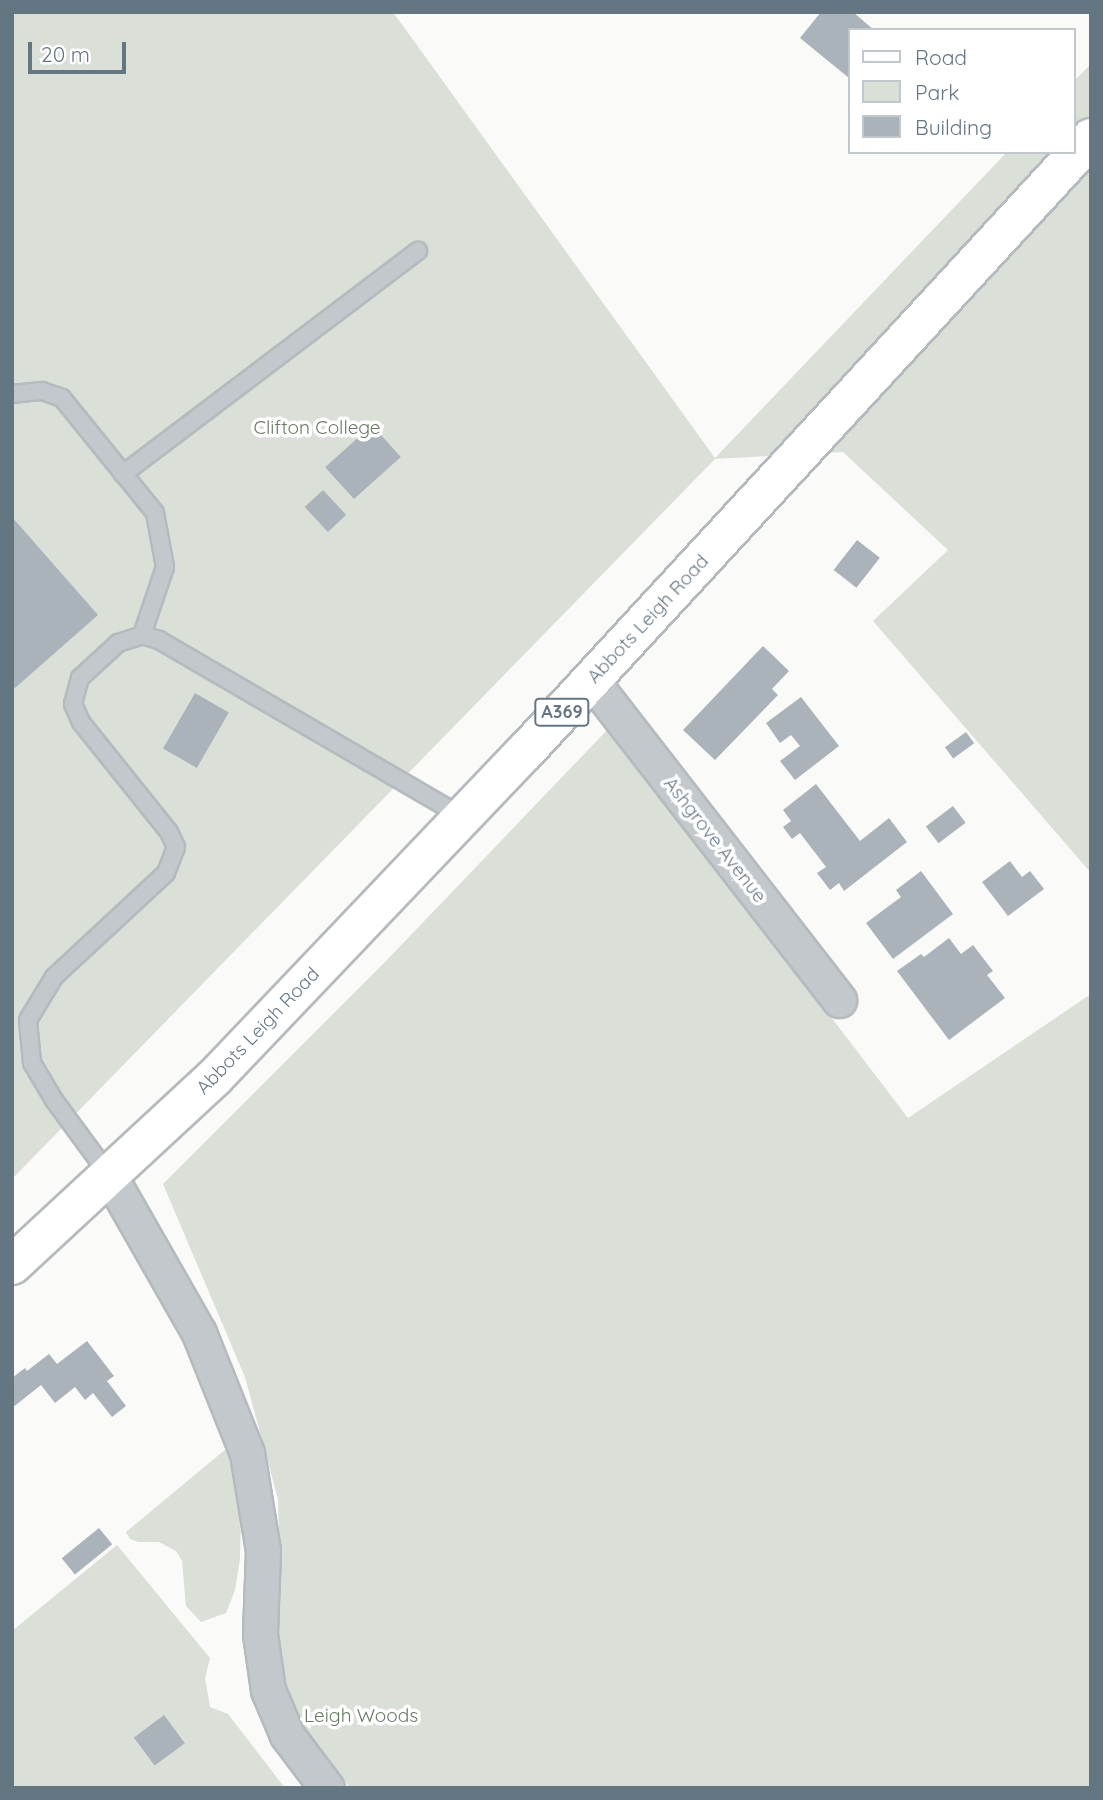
<!DOCTYPE html>
<html>
<head>
<meta charset="utf-8">
<style>
  body { margin:0 }
  #map { position:relative; width:1103px; height:1800px; overflow:hidden; background:#fafaf8; font-family:Quicksand,sans-serif }
  div>[style] { position:absolute }
  .green>* { inset:0; background:#dadfd7 }
  .building>* { inset:0; background:#aab3b9; transform-origin:0 0 }
  .roads { filter:drop-shadow(2px 0 #b5babe) drop-shadow(-2px 0 #b5babe) drop-shadow(0 2px #b5babe) drop-shadow(0 -2px #b5babe) }
  .service>* { height:16px; margin:-8px; padding:0 8px; transform-origin:8px; border-radius:8px; background:#c3c8cc }
  .minor>* { height:33px; margin:-16.5px; padding:0 16.5px; transform-origin:16.5px; border-radius:16.5px; background:#c3c8cc }
  .primary>* { height:38px; margin:-19px; padding:0 19px; transform-origin:19px; border-radius:19px; background:#fff }
  span { translate:-50% -50%; white-space:nowrap; text-align:center; line-height:1.15; -webkit-text-stroke:7px #fff; paint-order:stroke }
  .shield-label span { padding:2px 5px; background:#fff; border:2px solid; border-radius:5px; -webkit-text-stroke-width:0 }
  .shield-label { font-size:18px; color:#657683; font-weight:700 }
  .park-label { font-size:19px; color:#687a64 }
  .street-label { font-size:19px; color:#657683 }
  .frame { position:absolute; inset:0; border:14px solid #657683; pointer-events:none }
  .legend { position:absolute; left:848px; top:28px; width:228px; height:126px; box-sizing:border-box; background:#fff; border:2px solid #c1c8cd; margin:0; padding:9px 12px; list-style:none; font-size:21px; color:#657683 }
  .legend li { display:flex; align-items:center; gap:14px; height:35px }
  .legend b { width:35px; border:2px solid #c1c8cd }
  .scale { position:absolute; left:28px; top:42px; width:98px; height:32px; box-sizing:border-box; border:4px solid #657683; border-top:0; padding-left:9px; font-size:21px; line-height:24px; white-space:nowrap; color:#657683; -webkit-text-stroke:5px #fff; paint-order:stroke }
</style>
</head>
<body>
<div id="map">
  <div class="green">
    <i style="clip-path:polygon(12px 12px,393px 12px,715px 458px,1007px 152px,1073px 152px,1073px 82px,1091px 64px,1091px 873px,873px 621px,948px 550px,843px 452px,715px 459px,12px 1179px)"></i>
    <i style="clip-path:polygon(610px 727px,908px 1118px,1091px 994px,1091px 1788px,350px 1788px,289px 1709px,275px 1643px,281px 1597px,278px 1499px,245px 1377px,163px 1184px,386px 961px)"></i>
    <i style="clip-path:polygon(232px 1444px,241px 1512px,240px 1559px,235px 1590px,226px 1613px,201px 1622px,186px 1606px,182px 1561px,176px 1551px,159px 1542px,139px 1542px,130px 1539px,126px 1532px)"></i>
    <i style="clip-path:polygon(evenodd,117px 1545px,210px 1658px,205px 1678px,210px 1707px,228px 1714px,285px 1788px,12px 1788px,12px 1631px,117px 1545px,164px 1716px,185px 1742px,155px 1766px,134px 1739px,164px 1716px)"></i>
  </div>
  <div class="building">
    <i style="clip-path:polygon(821px 12px,853px 12px,874px 30px,849px 30px,849px 78px,800px 38px)"></i>
    <i style="left:372px;top:425px;width:43px;height:63px;rotate:48deg"></i>
    <i style="left:323px;top:490px;width:34px;height:25px;rotate:47deg"></i>
    <i style="clip-path:polygon(12px 517px,98px 615px,15px 688px,12px 685px)"></i>
    <i style="left:857px;top:540px;width:29px;height:38px;rotate:38deg"></i>
    <i style="clip-path:polygon(763px 646px,789px 671px,772px 689px,778px 695px,715px 760px,683px 730px)"></i>
    <i style="left:195px;top:693px;width:39px;height:64px;rotate:30deg"></i>
    <i style="clip-path:polygon(801px 697px,839px 746px,795px 780px,780px 761px,800px 746px,791px 735px,780px 743px,766px 723px)"></i>
    <i style="left:966px;top:732px;width:14px;height:26px;rotate:54deg"></i>
    <i style="clip-path:polygon(816px 784px,860px 841px,889px 818px,907px 842px,844px 891px,839px 883px,830px 890px,817px 873px,826px 867px,800px 833px,792px 839px,783px 827px,791px 821px,783px 810px)"></i>
    <i style="left:953px;top:806px;width:21px;height:34px;rotate:53deg"></i>
    <i style="clip-path:polygon(1010px 861px,1022px 877px,1030px 871px,1044px 889px,1008px 916px,982px 882px)"></i>
    <i style="clip-path:polygon(921px 871px,953px 914px,893px 959px,866px 923px,901px 897px,896px 890px)"></i>
    <i style="clip-path:polygon(949px 938px,961px 954px,973px 945px,993px 971px,987px 975px,1005px 998px,949px 1040px,897px 971px,921px 954px,924px 957px)"></i>
    <i style="clip-path:polygon(87px 1341px,114px 1376px,107px 1381px,126px 1406px,112px 1417px,93px 1393px,85px 1400px,75px 1387px,55px 1403px,41px 1385px,12px 1408px,12px 1378px,25px 1368px,27px 1371px,49px 1354px,57px 1364px)"></i>
    <i style="left:99px;top:1528px;width:21px;height:48px;rotate:51deg"></i>
    <i style="left:164px;top:1715px;width:35px;height:38px;rotate:53deg"></i>
  </div>
  <div class="roads">
    <div class="service">
      <i style="left:12px;top:394px;width:30px;rotate:-6deg"></i>
      <i style="left:42px;top:391px;width:21px;rotate:19deg"></i>
      <i style="left:62px;top:398px;width:148px;rotate:51deg"></i>
      <i style="left:155px;top:513px;width:55px;rotate:79.5deg"></i>
      <i style="left:165px;top:567px;width:72px;rotate:108.7deg"></i>
      <i style="left:123px;top:474px;width:370px;rotate:-37.1deg"></i>
      <i style="left:109px;top:1175px;width:93px;rotate:-126.3deg"></i>
      <i style="left:54px;top:1100px;width:43px;rotate:-120.7deg"></i>
      <i style="left:32px;top:1063px;width:43px;rotate:-95.3deg"></i>
      <i style="left:28px;top:1020px;width:50px;rotate:-58.8deg"></i>
      <i style="left:54px;top:977px;width:153px;rotate:-42.9deg"></i>
      <i style="left:166px;top:873px;width:28px;rotate:-69deg"></i>
      <i style="left:176px;top:847px;width:17px;rotate:-115deg"></i>
      <i style="left:169px;top:832px;width:141px;rotate:-128.7deg"></i>
      <i style="left:81px;top:722px;width:20px;rotate:-114deg"></i>
      <i style="left:73px;top:704px;width:27px;rotate:-75deg"></i>
      <i style="left:80px;top:678px;width:52px;rotate:-42.6deg"></i>
      <i style="left:118px;top:643px;width:25px;rotate:-18deg"></i>
      <i style="left:142px;top:635px;width:18px;rotate:16deg"></i>
      <i style="left:159px;top:640px;width:352px;rotate:30.2deg"></i>
    </div>
    <div class="minor">
      <i style="left:591px;top:680px;width:405px;rotate:52.2deg"></i>
      <i style="left:109px;top:1175px;width:182px;rotate:60.3deg"></i>
      <i style="left:199px;top:1333px;width:129px;rotate:68.2deg"></i>
      <i style="left:247px;top:1453px;width:99px;rotate:80.7deg"></i>
      <i style="left:263px;top:1551px;width:83px;rotate:92.1deg"></i>
      <i style="left:260px;top:1634px;width:57px;rotate:81.9deg"></i>
      <i style="left:268px;top:1690px;width:49px;rotate:67.1deg"></i>
      <i style="left:287px;top:1735px;width:66px;rotate:53deg"></i>
    </div>
    <div class="primary">
      <i style="left:12px;top:1265px;width:277px;rotate:-42.8deg"></i>
      <i style="left:215px;top:1077px;width:449px;rotate:-46.4deg"></i>
      <i style="left:525px;top:752px;width:835px;rotate:-47.33deg"></i>
    </div>
  </div>
  <div class="shield-label">
    <span style="left:562px;top:712px">A369</span>
  </div>
  <div class="park-label">
    <span style="left:317px;top:428px">Clifton College</span>
    <span style="left:361px;top:1716px">Leigh Woods</span>
  </div>
  <div class="street-label">
    <span style="left:648px;top:619px;rotate:-47deg">Abbots Leigh Road</span>
    <span style="left:715px;top:840px;rotate:52deg">Ashgrove Avenue</span>
    <span style="left:258px;top:1031px;rotate:-46deg">Abbots Leigh Road</span>
  </div>
  <div class="frame"></div>
  <ul class="legend">
  <li><b style="height:9px;background:#fff"></b>Road</li>
  <li><b style="height:19px;background:#dadfd7"></b>Park</li>
  <li><b style="height:19px;background:#aab3b9"></b>Building</li>
  </ul>
  <div class="scale">20 m</div>
</div>
</body>
</html>
